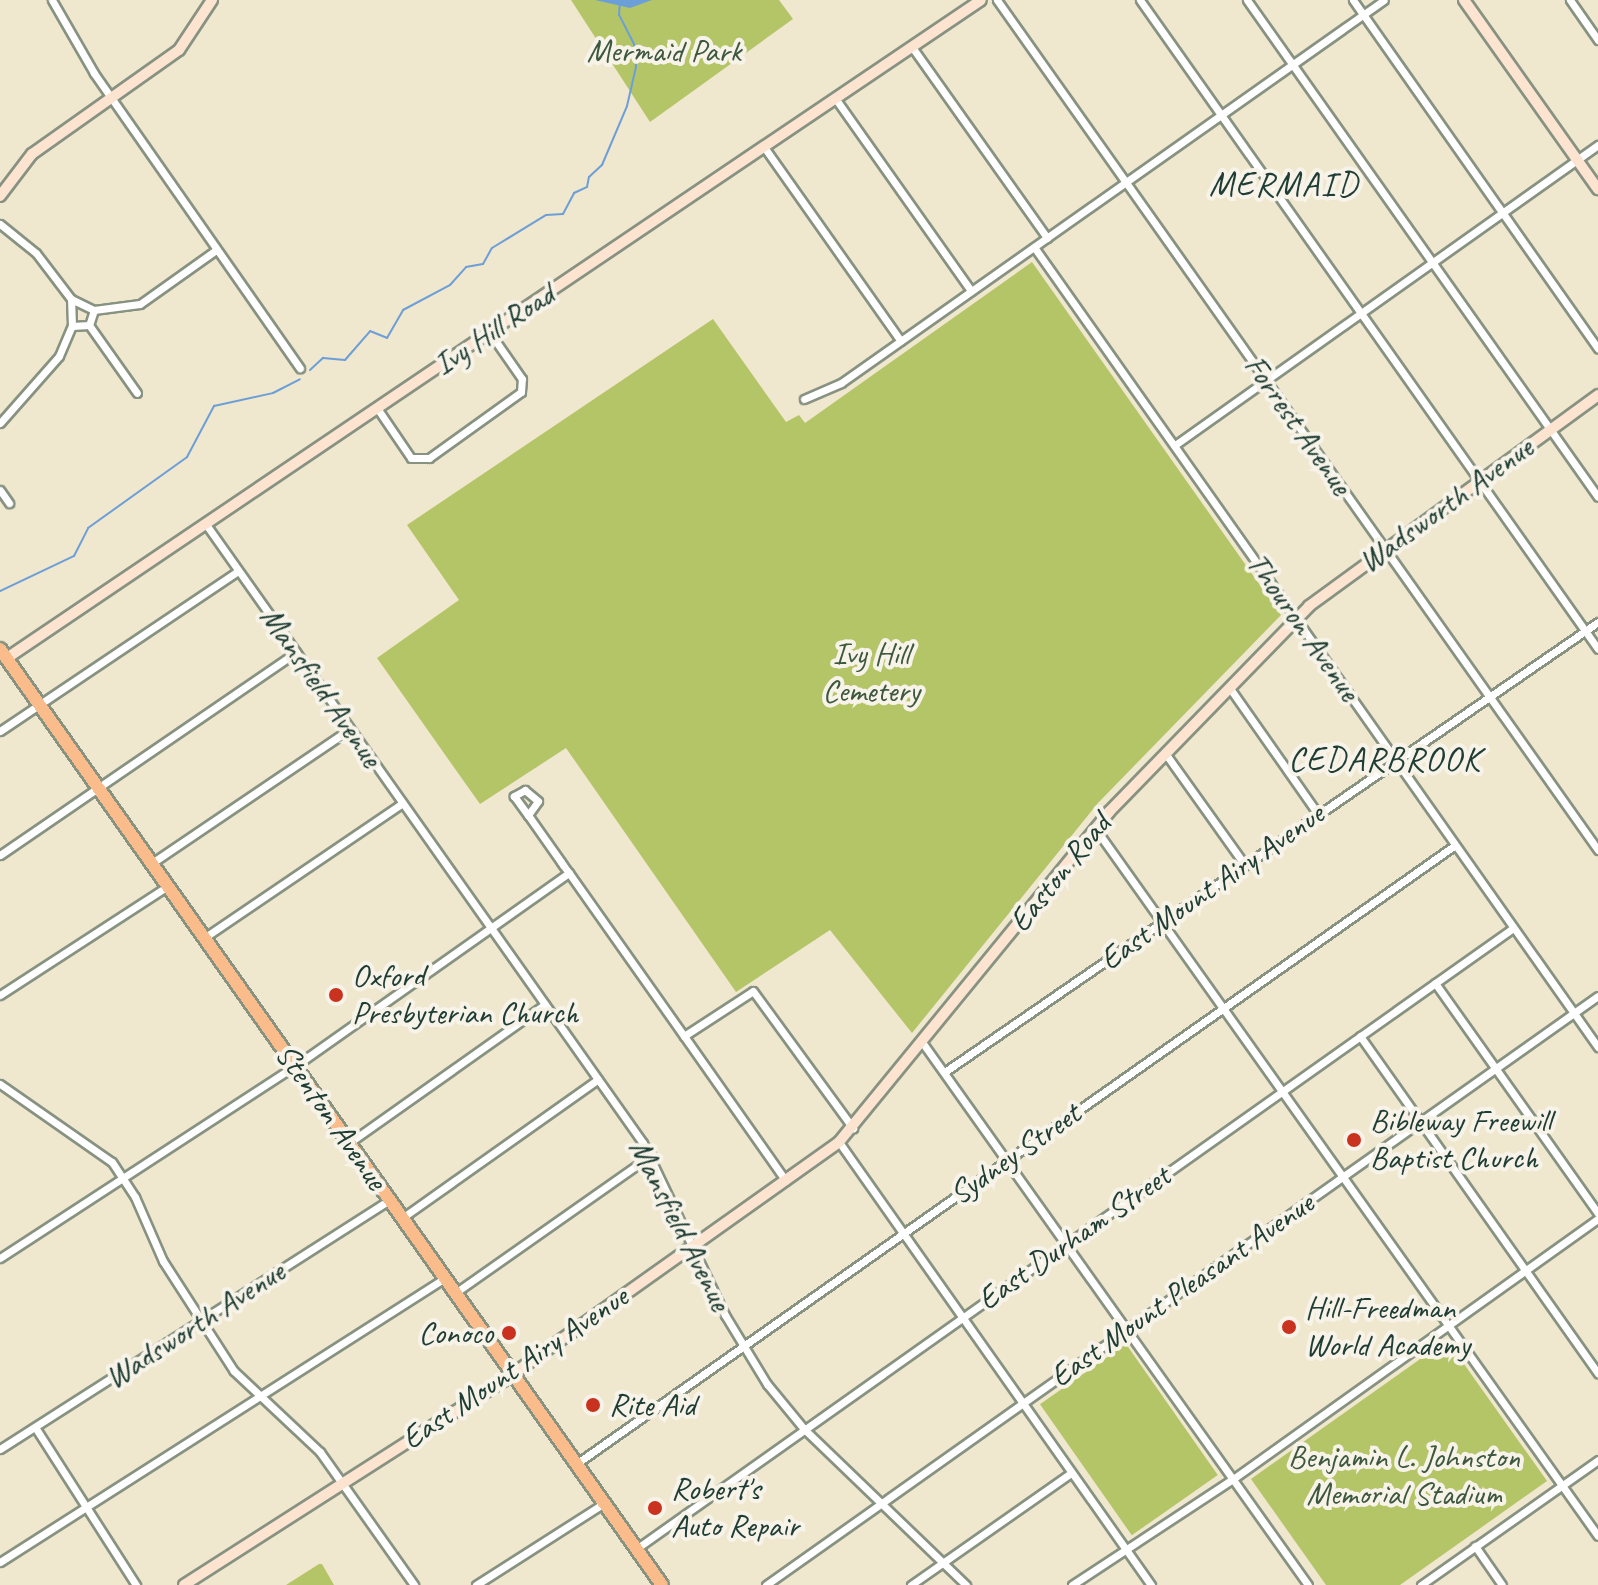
<!DOCTYPE html>
<html>
<head>
<meta charset="utf-8">
<style>
  body { margin:0 }
  #map { position:relative; width:1598px; height:1585px; overflow:hidden; background:#efe7ce; font-family:Caveat,sans-serif }
  div>[style] { position:absolute }
  .green>* { inset:0; background:#b4c567; transform-origin:0 0 }
  .water>* { inset:0; background:#6c9fd8 }
  .stream>* { height:2px; margin:-1px; padding:0 1px; transform-origin:1px; border-radius:1px; background:#6c9fd8 }
  .roads { filter:drop-shadow(2px 0 #879281) drop-shadow(-2px 0 #879281) drop-shadow(0 2px #879281) drop-shadow(0 -2px #879281) }
  .street>* { height:7px; margin:-3.5px; padding:0 3.5px; transform-origin:3.5px; border-radius:3.5px; background:#fff }
  .secondary>* { height:10px; margin:-5px; padding:0 5px; transform-origin:5px; border-radius:5px; background:#fde4d0 }
  .primary>* { height:12px; margin:-6px; padding:0 6px; transform-origin:6px; border-radius:6px; background:#f9bc8a }
  .dots>* { width:22px; height:22px; translate:-50% -50%; box-sizing:border-box; border:4px solid #f7f3e8; border-radius:50% }
  span { translate:-50% -50%; white-space:nowrap; text-align:center; line-height:1.15; -webkit-text-stroke:8px #f7f3e8; paint-order:stroke }
  .park-label { font-size:32px; color:#3d583e }
  .street-label { font-size:32px; color:#1f3d34 }
  .poi-label { font-size:32px; color:#1f3d34 }
  .left { translate:0 -50%; text-align:left }
  .right { translate:-100% -50%; text-align:right }
  .neighbourhood-label { font-size:34px; color:#1f3d34; letter-spacing:2px }
</style>
</head>
<body>
<div id="map">
  <div class="green">
    <i style="clip-path:polygon(571px 0,779px 0,793px 19px,650px 122px)"></i>
    <i style="clip-path:polygon(1032px 262px,1281px 615px,1098px 803px,912px 1033px,830px 930px,736px 992px,566px 748px,480px 804px,453px 766px,377px 658px,459px 600px,407px 525px,713px 319px,786px 422px,799px 415px,805px 423px)"></i>
    <i style="clip-path:polygon(1447px 1340px,1547px 1481px,1400px 1585px,1326px 1585px,1251px 1479px)"></i>
    <i style="left:1126px;top:1344px;width:160px;height:105px;rotate:55deg"></i>
    <i style="clip-path:polygon(322px 1564px,334px 1585px,286px 1585px,319px 1564px)"></i>
  </div>
  <div class="water">
    <i style="clip-path:polygon(595px 0,652px 0,630px 8px)"></i>
  </div>
  <div class="stream">
    <i style="left:310px;top:370px;width:18px;rotate:-43deg"></i>
    <i style="left:323px;top:358px;width:22px;rotate:5deg"></i>
    <i style="left:345px;top:360px;width:38px;rotate:-49deg"></i>
    <i style="left:370px;top:331px;width:18px;rotate:22deg"></i>
    <i style="left:387px;top:338px;width:32px;rotate:-60deg"></i>
    <i style="left:403px;top:310px;width:53px;rotate:-28deg"></i>
    <i style="left:450px;top:285px;width:24px;rotate:-48deg"></i>
    <i style="left:466px;top:267px;width:17px;rotate:-10deg"></i>
    <i style="left:483px;top:264px;width:18px;rotate:-61deg"></i>
    <i style="left:492px;top:248px;width:63px;rotate:-31.4deg"></i>
    <i style="left:546px;top:215px;width:17px;rotate:-3deg"></i>
    <i style="left:563px;top:214px;width:24px;rotate:-62deg"></i>
    <i style="left:574px;top:193px;width:14px;rotate:-25deg"></i>
    <i style="left:587px;top:187px;width:10px;rotate:-79deg"></i>
    <i style="left:589px;top:177px;width:18px;rotate:-43deg"></i>
    <i style="left:602px;top:165px;width:64px;rotate:-67deg"></i>
    <i style="left:627px;top:106px;width:40px;rotate:-77deg"></i>
    <i style="left:636px;top:67px;width:23px;rotate:-95deg"></i>
    <i style="left:634px;top:44px;width:33px;rotate:-117deg"></i>
    <i style="left:619px;top:15px;width:15px;rotate:-86deg"></i>
    <i style="left:0;top:591px;width:82px;rotate:-25.3deg"></i>
    <i style="left:74px;top:556px;width:31px;rotate:-63deg"></i>
    <i style="left:88px;top:528px;width:122px;rotate:-35.6deg"></i>
    <i style="left:187px;top:457px;width:58px;rotate:-62.1deg"></i>
    <i style="left:214px;top:406px;width:60px;rotate:-12.4deg"></i>
    <i style="left:273px;top:393px;width:30px;rotate:-27deg"></i>
  </div>
  <div class="roads">
    <div class="street">
      <i style="left:52px;top:0;width:84px;rotate:60.1deg"></i>
      <i style="left:94px;top:73px;width:360px;rotate:55.1deg"></i>
      <i style="left:997px;top:0;width:1041px;rotate:54.74deg"></i>
      <i style="left:1140px;top:0;width:794px;rotate:54.79deg"></i>
      <i style="left:1247px;top:0;width:608px;rotate:54.77deg"></i>
      <i style="left:1353px;top:0;width:426px;rotate:54.9deg"></i>
      <i style="left:1570px;top:0;width:49px;rotate:55deg"></i>
      <i style="left:912px;top:47px;width:234px;rotate:54.7deg"></i>
      <i style="left:835px;top:98px;width:236px;rotate:54.8deg"></i>
      <i style="left:764px;top:147px;width:237px;rotate:54.8deg"></i>
      <i style="left:0;top:224px;width:46px;rotate:38.9deg"></i>
      <i style="left:36px;top:253px;width:58px;rotate:52.7deg"></i>
      <i style="left:71px;top:299px;width:25px;rotate:26deg"></i>
      <i style="left:94px;top:310px;width:16px;rotate:108deg"></i>
      <i style="left:89px;top:325px;width:17px;rotate:177deg"></i>
      <i style="left:72px;top:326px;width:27px;rotate:-92deg"></i>
      <i style="left:1034px;top:247px;width:979px;rotate:54.82deg"></i>
      <i style="left:94px;top:310px;width:46px;rotate:-7.4deg"></i>
      <i style="left:140px;top:304px;width:93px;rotate:-35.4deg"></i>
      <i style="left:89px;top:325px;width:83px;rotate:54.8deg"></i>
      <i style="left:804px;top:399px;width:40px;rotate:-23.4deg"></i>
      <i style="left:841px;top:383px;width:664px;rotate:-35.2deg"></i>
      <i style="left:377px;top:408px;width:60px;rotate:55.8deg"></i>
      <i style="left:411px;top:458px;width:18px"></i>
      <i style="left:429px;top:458px;width:113px;rotate:-35.7deg"></i>
      <i style="left:521px;top:392px;width:13px;rotate:-86deg"></i>
      <i style="left:522px;top:379px;width:56px;rotate:-124.8deg"></i>
      <i style="left:0;top:423px;width:89px;rotate:-48.6deg"></i>
      <i style="left:59px;top:356px;width:33px;rotate:-67deg"></i>
      <i style="left:1175px;top:445px;width:519px;rotate:-35.35deg"></i>
      <i style="left:0;top:490px;width:16px;rotate:55deg"></i>
      <i style="left:205px;top:523px;width:759px;rotate:54.76deg"></i>
      <i style="left:643px;top:1143px;width:191px;rotate:64.5deg"></i>
      <i style="left:725px;top:1315px;width:81px;rotate:58.7deg"></i>
      <i style="left:767px;top:1384px;width:58px;rotate:50.6deg"></i>
      <i style="left:804px;top:1429px;width:225px;rotate:43.9deg"></i>
      <i style="left:1229px;top:687px;width:155px;rotate:55deg"></i>
      <i style="left:0;top:731px;width:287px;rotate:-33.9deg"></i>
      <i style="left:1165px;top:753px;width:138px;rotate:54.5deg"></i>
      <i style="left:528px;top:815px;width:17px;rotate:-54deg"></i>
      <i style="left:538px;top:801px;width:17px;rotate:-140deg"></i>
      <i style="left:525px;top:790px;width:13px;rotate:151deg"></i>
      <i style="left:514px;top:796px;width:24px;rotate:54deg"></i>
      <i style="left:528px;top:815px;width:57px;rotate:54.9deg"></i>
      <i style="left:561px;top:862px;width:4px;rotate:56deg"></i>
      <i style="left:563px;top:865px;width:10px;rotate:53deg"></i>
      <i style="left:569px;top:873px;width:199px;rotate:54.8deg"></i>
      <i style="left:684px;top:1036px;width:177px;rotate:54.9deg"></i>
      <i style="left:1095px;top:828px;width:868px;rotate:54.61deg"></i>
      <i style="left:0;top:855px;width:359px;rotate:-34.4deg"></i>
      <i style="left:152px;top:863px;width:239px;rotate:-34.1deg"></i>
      <i style="left:204px;top:938px;width:240px;rotate:-34.2deg"></i>
      <i style="left:1435px;top:983px;width:282px;rotate:54.7deg"></i>
      <i style="left:0;top:995px;width:200px;rotate:-33deg"></i>
      <i style="left:684px;top:1036px;width:82px;rotate:-33.1deg"></i>
      <i style="left:753px;top:991px;width:170px;rotate:53.9deg"></i>
      <i style="left:1360px;top:1036px;width:413px;rotate:54.8deg"></i>
      <i style="left:922px;top:1042px;width:666px;rotate:54.59deg"></i>
      <i style="left:946px;top:1071px;width:792px;rotate:-34.55deg"></i>
      <i style="left:0;top:1084px;width:136px;rotate:34.9deg"></i>
      <i style="left:112px;top:1162px;width:42px;rotate:56.7deg"></i>
      <i style="left:135px;top:1197px;width:70px;rotate:66.4deg"></i>
      <i style="left:163px;top:1261px;width:131px;rotate:57.2deg"></i>
      <i style="left:234px;top:1371px;width:118px;rotate:43.3deg"></i>
      <i style="left:320px;top:1452px;width:163px;rotate:54.7deg"></i>
      <i style="left:839px;top:1142px;width:542px;rotate:54.84deg"></i>
      <i style="left:349px;top:1143px;width:240px;rotate:-35.3deg"></i>
      <i style="left:402px;top:1218px;width:240px;rotate:-35.3deg"></i>
      <i style="left:0;top:1258px;width:352px;rotate:-33.1deg"></i>
      <i style="left:295px;top:1066px;width:335px;rotate:-35.2deg"></i>
      <i style="left:455px;top:1293px;width:240px;rotate:-35.1deg"></i>
      <i style="left:35px;top:1427px;width:188px;rotate:57.4deg"></i>
      <i style="left:0;top:1449px;width:463px;rotate:-32.6deg"></i>
      <i style="left:576px;top:1464px;width:1075px;rotate:-35.15deg"></i>
      <i style="left:1475px;top:1546px;width:47px;rotate:55.3deg"></i>
      <i style="left:636px;top:1549px;width:1075px;rotate:-35.3deg"></i>
      <i style="left:0;top:1562px;width:528px;rotate:-32.55deg"></i>
      <i style="left:476px;top:1585px;width:152px;rotate:-32.6deg"></i>
      <i style="left:766px;top:1585px;width:1019px;rotate:-35.3deg"></i>
      <i style="left:911px;top:1585px;width:195px;rotate:-35deg"></i>
      <i style="left:1072px;top:1585px;width:193px;rotate:-33.4deg"></i>
      <i style="left:1233px;top:1479px;width:448px;rotate:-35.5deg"></i>
      <i style="left:1421px;top:1585px;width:217px;rotate:-35.2deg"></i>
    </div>
    <div class="secondary">
      <i style="left:1464px;top:0;width:232px;rotate:54.7deg"></i>
      <i style="left:0;top:196px;width:53px;rotate:-52.7deg"></i>
      <i style="left:32px;top:154px;width:180px;rotate:-35.3deg"></i>
      <i style="left:179px;top:50px;width:60px;rotate:-56.6deg"></i>
      <i style="left:7px;top:658px;width:1175px;rotate:-34.04deg"></i>
      <i style="left:184px;top:1585px;width:379px;rotate:-32.6deg"></i>
      <i style="left:503px;top:1381px;width:412px;rotate:-35.4deg"></i>
      <i style="left:839px;top:1142px;width:426px;rotate:-50.7deg"></i>
      <i style="left:1109px;top:812px;width:287px;rotate:-45.8deg"></i>
      <i style="left:1309px;top:606px;width:358px;rotate:-36.1deg"></i>
    </div>
    <div class="primary">
      <i style="left:0;top:649px;width:1146px;rotate:54.73deg"></i>
    </div>
  </div>
  <div class="dots">
    <i style="left:336px;top:995px;background:#c8321e"></i>
    <i style="left:1354px;top:1140px;background:#c8321e"></i>
    <i style="left:1289px;top:1327px;background:#c8321e"></i>
    <i style="left:509px;top:1333px;background:#c8321e"></i>
    <i style="left:593px;top:1405px;background:#c8321e"></i>
    <i style="left:655px;top:1508px;background:#c8321e"></i>
  </div>
  <div class="park-label">
    <span style="left:664px;top:51px">Mermaid Park</span>
    <span style="left:871px;top:673px">Ivy Hill<br>Cemetery</span>
    <span style="left:1404px;top:1476px">Benjamin L. Johnston<br>Memorial Stadium</span>
  </div>
  <div class="street-label">
    <span style="left:494px;top:330px;rotate:-34deg">Ivy Hill Road</span>
    <span style="left:1298px;top:425px;rotate:55deg">Forrest Avenue</span>
    <span style="left:1446px;top:505px;rotate:-36deg">Wadsworth Avenue</span>
    <span style="left:1303px;top:627px;rotate:55deg">Thouron Avenue</span>
    <span style="left:321px;top:687px;rotate:55deg">Mansfield Avenue</span>
    <span style="left:1060px;top:873px;rotate:-51deg">Easton Road</span>
    <span style="left:1212px;top:887px;rotate:-35deg">East Mount Airy Avenue</span>
    <span style="left:331px;top:1117px;rotate:55deg">Stenton Avenue</span>
    <span style="left:1015px;top:1154px;rotate:-35deg">Sydney Street</span>
    <span style="left:680px;top:1225px;rotate:63deg">Mansfield Avenue</span>
    <span style="left:1074px;top:1238px;rotate:-35deg">East Durham Street</span>
    <span style="left:1182px;top:1290px;rotate:-35deg">East Mount Pleasant Avenue</span>
    <span style="left:195px;top:1325px;rotate:-33deg">Wadsworth Avenue</span>
    <span style="left:515px;top:1368px;rotate:-34deg">East Mount Airy Avenue</span>
  </div>
  <div class="poi-label">
    <span class="left" style="left:352px;top:995px">Oxford<br>Presbyterian Church</span>
    <span class="left" style="left:1370px;top:1140px">Bibleway Freewill<br>Baptist Church</span>
    <span class="left" style="left:1305px;top:1327px">Hill-Freedman<br>World Academy</span>
    <span class="right" style="left:493px;top:1333px">Conoco</span>
    <span class="left" style="left:609px;top:1405px">Rite Aid</span>
    <span class="left" style="left:671px;top:1508px">Robert's<br>Auto Repair</span>
  </div>
  <div class="neighbourhood-label">
    <span style="left:1284px;top:184px">MERMAID</span>
    <span style="left:1385px;top:759px">CEDARBROOK</span>
  </div>
</div>
</body>
</html>
